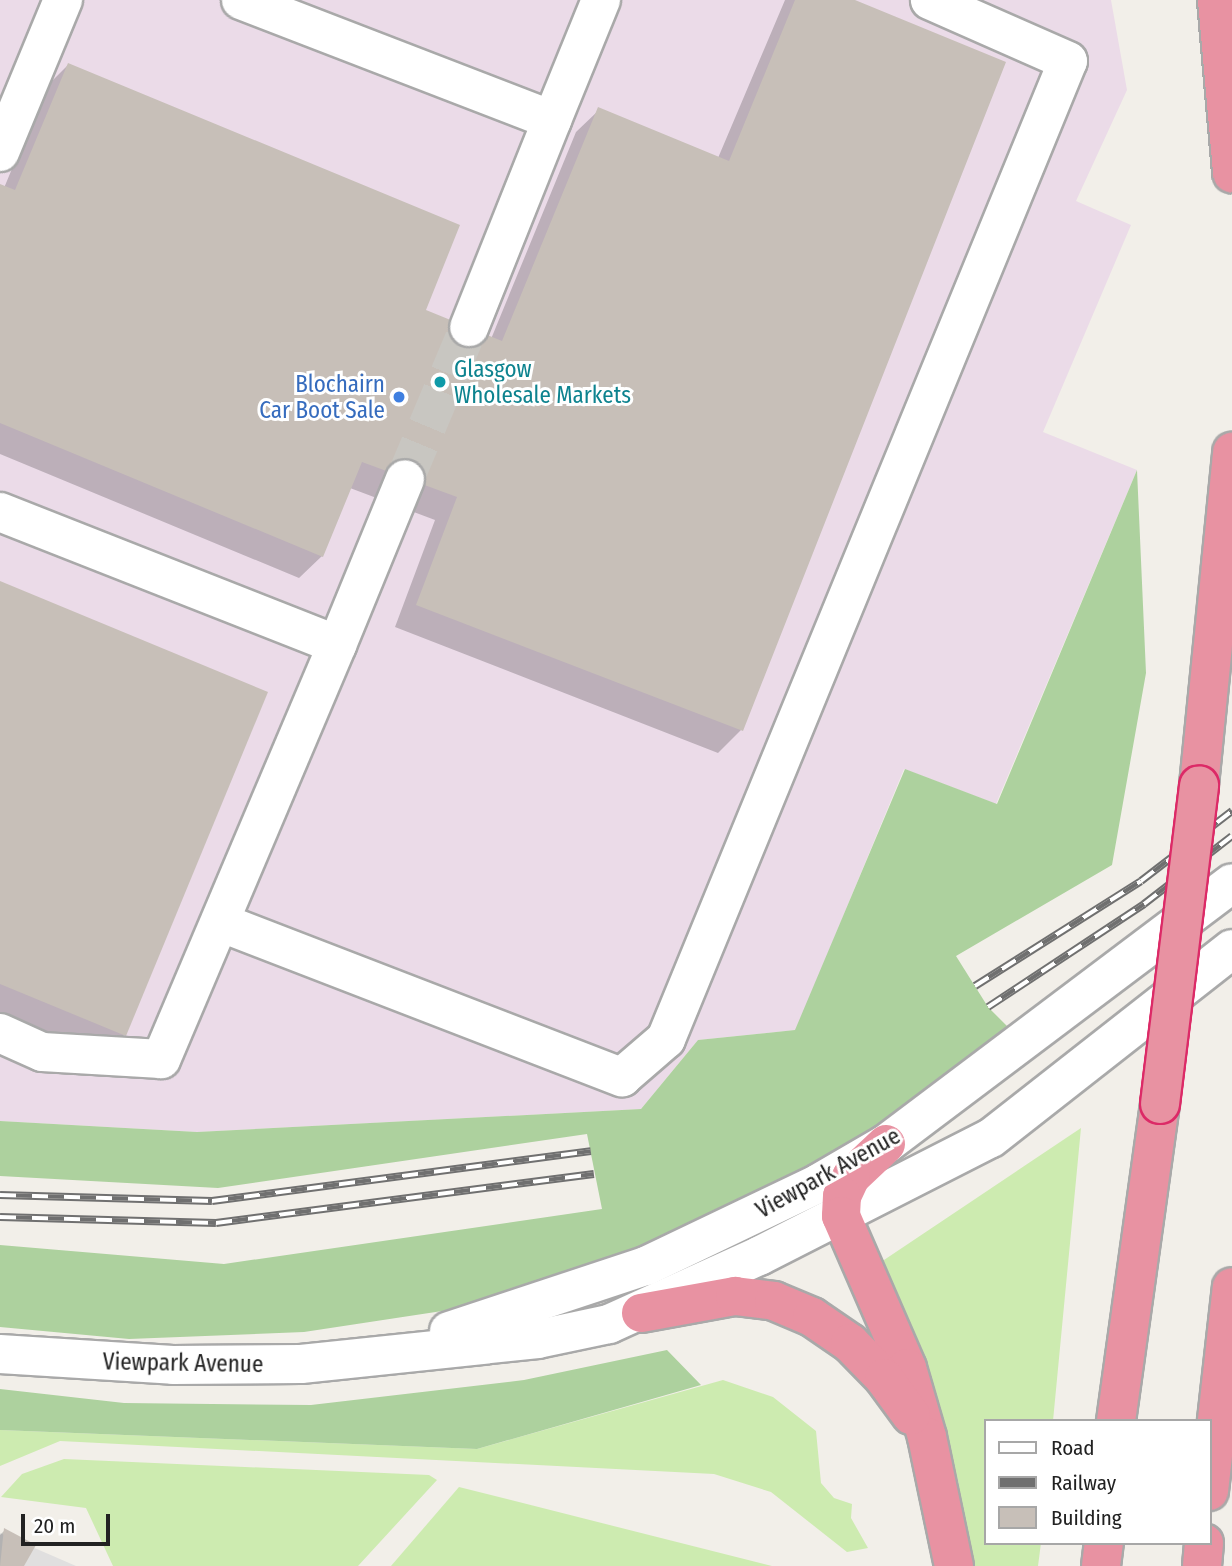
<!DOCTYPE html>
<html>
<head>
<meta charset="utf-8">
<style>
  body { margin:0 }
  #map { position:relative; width:1232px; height:1566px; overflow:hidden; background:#f2efe9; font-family:"Fira Sans Condensed",sans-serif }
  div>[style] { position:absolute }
  .residential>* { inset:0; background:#e0dfdf }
  .industrial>* { inset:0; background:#ebdbe8 }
  .grass>* { inset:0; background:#cdebb0 }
  .forest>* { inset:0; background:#add19e }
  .shadow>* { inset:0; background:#0003 }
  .building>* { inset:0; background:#c7bfb8 }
  .minor-tunnel>* { height:38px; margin-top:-19px; transform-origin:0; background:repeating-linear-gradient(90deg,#c8c6c1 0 38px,transparent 0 57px) }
  .roads { filter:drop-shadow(2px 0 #a9a9a9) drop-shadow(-2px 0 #a9a9a9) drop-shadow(0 2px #a9a9a9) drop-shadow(0 -2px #a9a9a9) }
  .minor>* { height:38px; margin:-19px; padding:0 19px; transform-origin:19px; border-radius:19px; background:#fff }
  .highway>* { height:38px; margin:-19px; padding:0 19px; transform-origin:19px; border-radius:19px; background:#e892a2 }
  .rail>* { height:8px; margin-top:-4px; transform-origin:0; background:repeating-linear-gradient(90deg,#fff 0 16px,#707070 0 32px); box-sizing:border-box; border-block:2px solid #707070 }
  .bridges { filter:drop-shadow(2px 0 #dc2a67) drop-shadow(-2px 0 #dc2a67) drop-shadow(0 2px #dc2a67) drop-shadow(0 -2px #dc2a67) }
  .highway-bridge>* { height:38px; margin:-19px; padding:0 19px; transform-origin:19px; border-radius:19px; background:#e892a2 }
  .dots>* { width:19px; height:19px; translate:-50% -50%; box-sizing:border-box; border:4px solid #fff; border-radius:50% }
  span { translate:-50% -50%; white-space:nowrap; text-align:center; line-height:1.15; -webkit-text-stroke:6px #fff; paint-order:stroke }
  .culture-label { font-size:23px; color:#0d838f }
  .left { translate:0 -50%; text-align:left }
  .shop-label { font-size:23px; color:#366cbe }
  .right { translate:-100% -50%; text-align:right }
  .street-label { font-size:23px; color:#222 }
  .legend { position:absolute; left:984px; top:1419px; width:228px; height:126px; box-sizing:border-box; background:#fff; border:2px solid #a7a7a7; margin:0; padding:9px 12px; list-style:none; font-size:21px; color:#222 }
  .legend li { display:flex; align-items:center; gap:14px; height:35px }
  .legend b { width:35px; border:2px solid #a7a7a7 }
  .scale { position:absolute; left:21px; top:1514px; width:89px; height:32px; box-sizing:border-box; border:4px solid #222; border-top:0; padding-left:9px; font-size:21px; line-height:24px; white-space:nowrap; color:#222; -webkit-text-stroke:5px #fff; paint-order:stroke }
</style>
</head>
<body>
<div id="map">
  <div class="residential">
    <i style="clip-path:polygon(0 1533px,76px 1566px,0 1566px)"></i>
  </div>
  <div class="industrial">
    <i style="clip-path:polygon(0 0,1111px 0,1127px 90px,1076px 201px,1131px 225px,1043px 432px,1137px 470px,996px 804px,904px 769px,796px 1030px,698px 1040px,641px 1109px,197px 1132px,0 1121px)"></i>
  </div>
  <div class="grass">
    <i style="clip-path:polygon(1081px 1128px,1053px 1421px,985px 1421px,985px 1543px,1041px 1543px,1038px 1566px,972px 1566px,958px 1481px,941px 1419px,881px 1262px)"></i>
    <i style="clip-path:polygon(723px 1380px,773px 1397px,816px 1431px,821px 1483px,834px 1498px,852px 1504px,851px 1518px,868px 1548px,847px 1552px,771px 1492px,714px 1474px,60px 1441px,0 1466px,0 1430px,477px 1449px)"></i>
    <i style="clip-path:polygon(64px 1459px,429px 1475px,437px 1480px,358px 1566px,113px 1566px,86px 1508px,1px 1497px,22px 1474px)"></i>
    <i style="clip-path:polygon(459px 1487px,772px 1566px,391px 1566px)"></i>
  </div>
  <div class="forest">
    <i style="clip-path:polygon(1137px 470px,1146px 673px,1112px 865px,956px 956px,988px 1007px,1011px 1030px,825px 1165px,691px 1236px,508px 1301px,304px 1332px,129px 1339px,0 1327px,0 1245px,224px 1264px,602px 1209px,587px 1134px,218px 1188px,0 1176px,0 1121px,197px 1132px,641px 1109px,698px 1040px,795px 1030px,905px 769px,997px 804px)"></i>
    <i style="clip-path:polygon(667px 1350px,701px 1385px,477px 1449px,0 1430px,0 1389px,124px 1403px,311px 1405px,524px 1380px)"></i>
  </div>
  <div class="shadow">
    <i style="clip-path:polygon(785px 0,850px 0,741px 730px,718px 753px,395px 627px,435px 520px,350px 488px,322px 556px,299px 578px,0 454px,0 186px,4px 188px,46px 87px,68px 65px,423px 311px,491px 339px,576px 132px,599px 110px,718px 158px)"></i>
    <i style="clip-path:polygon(0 583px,124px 1035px,102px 1058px,0 1016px)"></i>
    <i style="clip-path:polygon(5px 1530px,22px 1566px,0 1566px,0 1535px)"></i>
  </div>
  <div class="building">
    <i style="clip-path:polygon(795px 0,855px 0,1006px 62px,743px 731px,416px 605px,457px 497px,362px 462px,323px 557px,0 423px,0 184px,15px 190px,68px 63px,460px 225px,426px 310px,502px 341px,598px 107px,729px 161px)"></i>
    <i style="clip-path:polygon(0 581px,268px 692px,126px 1036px,0 984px)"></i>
    <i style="clip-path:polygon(4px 1528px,36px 1545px,24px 1566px,0 1566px)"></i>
  </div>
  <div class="minor-tunnel">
    <i style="left:405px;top:479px;width:165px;rotate:-67.2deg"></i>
  </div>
  <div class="roads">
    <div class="minor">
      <i style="left:241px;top:0;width:333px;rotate:21.1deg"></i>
      <i style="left:552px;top:120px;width:223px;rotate:111.8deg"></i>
      <i style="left:552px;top:120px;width:130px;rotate:-67.8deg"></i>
      <i style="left:0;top:152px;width:165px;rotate:-67.5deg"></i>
      <i style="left:0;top:512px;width:362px;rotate:21.5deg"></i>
      <i style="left:337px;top:645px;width:450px;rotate:113deg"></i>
      <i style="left:161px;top:1059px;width:119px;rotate:-176.6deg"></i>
      <i style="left:42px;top:1052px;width:46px;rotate:-155.7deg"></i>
      <i style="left:337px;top:645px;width:179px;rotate:-67.7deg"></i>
      <i style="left:222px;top:923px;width:429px;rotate:21.1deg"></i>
      <i style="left:622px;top:1077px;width:58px;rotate:-40.8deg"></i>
      <i style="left:666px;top:1039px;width:1057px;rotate:-67.66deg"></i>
      <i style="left:1068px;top:61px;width:151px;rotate:-156.2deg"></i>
      <i style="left:449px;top:1331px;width:207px;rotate:-18.3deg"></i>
      <i style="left:646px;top:1266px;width:192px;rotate:-25.6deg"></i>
      <i style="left:819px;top:1183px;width:78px;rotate:-30.2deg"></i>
      <i style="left:886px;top:1144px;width:433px;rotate:-37deg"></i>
      <i style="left:0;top:1354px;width:173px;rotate:3.6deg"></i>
      <i style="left:173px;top:1365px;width:128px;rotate:-0.4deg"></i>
      <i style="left:301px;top:1364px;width:238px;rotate:-6deg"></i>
      <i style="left:538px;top:1339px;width:73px;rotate:-11.9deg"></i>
      <i style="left:609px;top:1324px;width:165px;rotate:-24.4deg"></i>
      <i style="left:759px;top:1256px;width:260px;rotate:-27deg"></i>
      <i style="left:991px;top:1138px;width:306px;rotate:-38.1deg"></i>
    </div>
    <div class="highway">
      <i style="left:1217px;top:0;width:174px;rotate:85deg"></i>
      <i style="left:1199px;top:785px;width:335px;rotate:-84.3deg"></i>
      <i style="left:886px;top:1144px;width:48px;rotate:136.7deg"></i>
      <i style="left:851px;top:1177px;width:21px;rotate:115deg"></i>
      <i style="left:842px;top:1196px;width:20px;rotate:93deg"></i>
      <i style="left:841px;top:1216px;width:166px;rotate:66.5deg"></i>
      <i style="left:907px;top:1368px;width:72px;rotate:73.8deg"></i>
      <i style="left:927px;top:1437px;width:132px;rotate:78.2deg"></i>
      <i style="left:641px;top:1313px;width:96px;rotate:-10.3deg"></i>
      <i style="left:735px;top:1296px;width:39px;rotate:7deg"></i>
      <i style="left:774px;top:1301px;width:41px;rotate:22.8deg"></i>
      <i style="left:812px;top:1317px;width:46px;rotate:34.4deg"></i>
      <i style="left:850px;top:1343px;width:49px;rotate:45.8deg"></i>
      <i style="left:884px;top:1378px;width:46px;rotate:53.9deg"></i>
      <i style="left:1116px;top:1421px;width:320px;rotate:-82.1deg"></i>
      <i style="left:1209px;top:1491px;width:205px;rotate:-83.6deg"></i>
      <i style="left:1101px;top:1566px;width:23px;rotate:-83deg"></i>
      <i style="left:1202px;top:1566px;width:23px;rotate:-85deg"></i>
    </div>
  </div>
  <div class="rail">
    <i style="left:975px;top:986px;width:196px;rotate:-32.3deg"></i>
    <i style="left:1141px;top:881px;width:115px;rotate:-37.6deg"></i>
    <i style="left:988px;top:1007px;width:187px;rotate:-33.4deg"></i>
    <i style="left:1144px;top:904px;width:111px;rotate:-37.7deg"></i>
    <i style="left:0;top:1195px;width:212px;rotate:1.6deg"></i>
    <i style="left:212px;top:1201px;width:382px;rotate:-7.5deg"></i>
    <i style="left:0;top:1217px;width:216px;rotate:1.6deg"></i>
    <i style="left:216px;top:1223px;width:381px;rotate:-7.4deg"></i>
  </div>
  <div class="bridges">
    <div class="highway-bridge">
      <i style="left:1160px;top:1104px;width:321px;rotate:-83deg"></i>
    </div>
  </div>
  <div class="dots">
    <i style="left:440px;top:382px;background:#0f9aa8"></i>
    <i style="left:399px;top:397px;background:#3f7fe0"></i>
  </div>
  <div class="culture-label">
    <span class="left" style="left:454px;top:382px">Glasgow<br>Wholesale Markets</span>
  </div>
  <div class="shop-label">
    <span class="right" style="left:385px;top:397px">Blochairn<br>Car Boot Sale</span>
  </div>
  <div class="street-label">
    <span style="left:828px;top:1173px;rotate:-29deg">Viewpark Avenue</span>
    <span style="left:183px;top:1363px;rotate:1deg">Viewpark Avenue</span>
  </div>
  <ul class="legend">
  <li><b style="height:9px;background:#fff"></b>Road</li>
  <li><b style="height:9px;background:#707070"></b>Railway</li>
  <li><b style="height:19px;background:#c7bfb8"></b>Building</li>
  </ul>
  <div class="scale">20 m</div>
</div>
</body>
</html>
